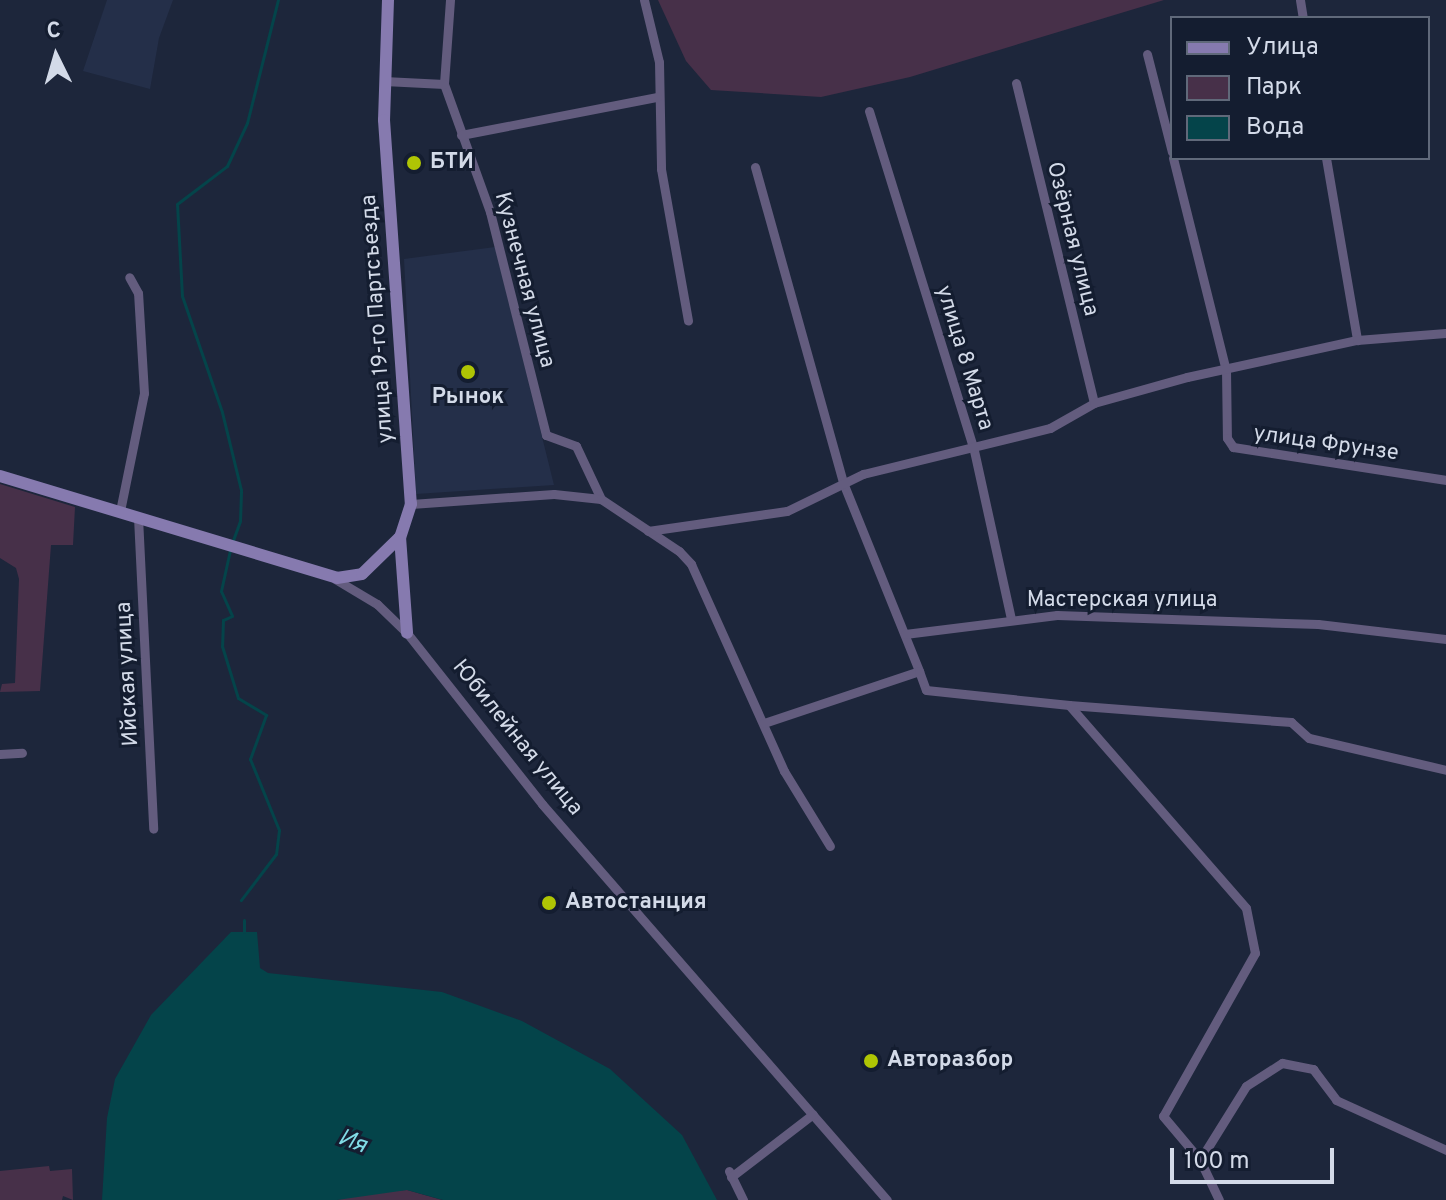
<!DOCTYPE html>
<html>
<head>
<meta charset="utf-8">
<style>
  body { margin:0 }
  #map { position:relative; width:1446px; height:1200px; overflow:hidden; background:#1d263b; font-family:Overpass,sans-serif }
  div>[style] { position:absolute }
  .built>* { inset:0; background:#242f49 }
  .green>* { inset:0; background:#473049 }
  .water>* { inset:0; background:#04444a }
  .stream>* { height:3px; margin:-1.5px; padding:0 1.5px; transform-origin:1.5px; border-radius:1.5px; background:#04444a }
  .street>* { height:9px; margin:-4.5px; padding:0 4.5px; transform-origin:4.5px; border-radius:4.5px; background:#635c7e }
  .secondary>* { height:12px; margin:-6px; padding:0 6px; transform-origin:6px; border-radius:6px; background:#867aaf }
  .dots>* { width:22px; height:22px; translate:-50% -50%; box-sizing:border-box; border:4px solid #141d30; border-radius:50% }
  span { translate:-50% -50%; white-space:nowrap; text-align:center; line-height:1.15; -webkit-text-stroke:6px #141d30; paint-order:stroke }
  .poi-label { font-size:22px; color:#d3dae8; font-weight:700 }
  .left { translate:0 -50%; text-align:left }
  .street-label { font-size:22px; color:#d3dae8 }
  .water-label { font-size:24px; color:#80dbe6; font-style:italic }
  .legend { position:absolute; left:1170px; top:16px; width:260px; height:144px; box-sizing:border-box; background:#141d30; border:2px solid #60697a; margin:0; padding:10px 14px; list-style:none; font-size:24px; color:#d3dae8 }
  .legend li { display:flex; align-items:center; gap:16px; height:40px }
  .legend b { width:40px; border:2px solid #60697a }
  .north { position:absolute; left:16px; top:16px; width:80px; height:80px; -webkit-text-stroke:6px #141d30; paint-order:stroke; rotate:355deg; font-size:22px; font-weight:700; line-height:32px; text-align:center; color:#d3dae8 }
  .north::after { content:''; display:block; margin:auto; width:28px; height:36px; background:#d3dae8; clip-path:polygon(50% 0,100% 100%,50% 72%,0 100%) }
  .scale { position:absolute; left:1170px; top:1148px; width:164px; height:36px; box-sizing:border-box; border:4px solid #d3dae8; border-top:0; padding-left:10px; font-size:24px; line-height:28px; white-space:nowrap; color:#d3dae8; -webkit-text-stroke:6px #141d30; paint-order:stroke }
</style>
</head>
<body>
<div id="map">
  <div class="built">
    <i style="clip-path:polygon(107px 0,173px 0,159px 38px,150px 89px,83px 71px)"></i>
    <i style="clip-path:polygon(495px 247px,554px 485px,416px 494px,404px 259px)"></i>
  </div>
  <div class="green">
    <i style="clip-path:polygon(658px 0,1164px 0,910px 77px,821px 97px,711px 90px,686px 61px)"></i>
    <i style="clip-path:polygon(0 484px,75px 507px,73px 545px,51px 545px,40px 691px,0 692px,2px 684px,15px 683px,19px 579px,16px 568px,0 558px)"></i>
    <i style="clip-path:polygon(49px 1166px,50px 1171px,72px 1169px,73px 1200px,63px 1196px,62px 1200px,0 1200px,0 1171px)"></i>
    <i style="clip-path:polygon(407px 1190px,442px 1200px,337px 1200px,365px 1193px)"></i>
  </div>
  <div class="water">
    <i style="clip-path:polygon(231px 932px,257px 932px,260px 968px,268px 973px,442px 992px,522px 1021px,610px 1069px,682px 1135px,717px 1200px,443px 1200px,407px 1190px,337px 1200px,102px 1200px,107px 1118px,115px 1079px,151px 1015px)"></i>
  </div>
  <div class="stream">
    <i style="left:232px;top:543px;width:23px;rotate:-70deg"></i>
    <i style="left:240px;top:521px;width:31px;rotate:-88deg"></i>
    <i style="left:241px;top:490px;width:80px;rotate:-103.7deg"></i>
    <i style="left:222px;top:412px;width:123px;rotate:-109deg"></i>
    <i style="left:182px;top:296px;width:92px;rotate:-93.1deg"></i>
    <i style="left:177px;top:204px;width:63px;rotate:-37.2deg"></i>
    <i style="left:227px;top:166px;width:47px;rotate:-65.1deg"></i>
    <i style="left:247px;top:123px;width:127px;rotate:-75.9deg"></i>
    <i style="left:230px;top:550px;width:42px;rotate:102.4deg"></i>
    <i style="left:221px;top:591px;width:27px;rotate:66deg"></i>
    <i style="left:232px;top:616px;width:10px;rotate:156deg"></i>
    <i style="left:223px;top:620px;width:26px;rotate:92deg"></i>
    <i style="left:222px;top:646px;width:54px;rotate:72.9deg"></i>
    <i style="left:238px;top:698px;width:33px;rotate:31deg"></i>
    <i style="left:266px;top:715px;width:47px;rotate:110deg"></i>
    <i style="left:250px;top:759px;width:77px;rotate:67.8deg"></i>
    <i style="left:279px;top:830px;width:24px;rotate:97deg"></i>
    <i style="left:276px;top:854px;width:58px;rotate:127.3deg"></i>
    <i style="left:244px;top:920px;width:12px;rotate:90deg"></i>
  </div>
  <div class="street">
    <i style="left:450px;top:0;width:84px;rotate:94.1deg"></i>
    <i style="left:444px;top:84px;width:136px;rotate:70.2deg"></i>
    <i style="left:490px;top:212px;width:230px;rotate:75.9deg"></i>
    <i style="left:546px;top:435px;width:32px;rotate:20deg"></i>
    <i style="left:576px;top:446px;width:59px;rotate:64.7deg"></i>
    <i style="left:644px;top:0;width:64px;rotate:76.4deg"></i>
    <i style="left:659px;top:62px;width:107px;rotate:88.9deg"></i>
    <i style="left:661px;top:169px;width:154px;rotate:79.9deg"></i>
    <i style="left:1300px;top:0;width:18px;rotate:81deg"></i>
    <i style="left:1147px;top:54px;width:101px;rotate:75.7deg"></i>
    <i style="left:384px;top:81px;width:60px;rotate:2.9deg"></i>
    <i style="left:1016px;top:83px;width:329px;rotate:76.3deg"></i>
    <i style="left:869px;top:111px;width:351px;rotate:72.8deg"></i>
    <i style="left:973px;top:446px;width:177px;rotate:77.6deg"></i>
    <i style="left:461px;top:135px;width:200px;rotate:-11deg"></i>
    <i style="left:1173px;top:158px;width:219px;rotate:76deg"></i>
    <i style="left:1226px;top:370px;width:68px;rotate:89.2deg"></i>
    <i style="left:1227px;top:438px;width:11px;rotate:56deg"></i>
    <i style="left:1233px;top:447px;width:216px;rotate:8.8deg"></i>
    <i style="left:1326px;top:158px;width:185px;rotate:80.3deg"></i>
    <i style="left:755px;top:167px;width:330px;rotate:74.4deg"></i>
    <i style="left:844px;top:485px;width:201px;rotate:68deg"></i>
    <i style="left:411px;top:504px;width:143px;rotate:-4deg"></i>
    <i style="left:554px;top:494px;width:47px;rotate:6.1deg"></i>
    <i style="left:601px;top:499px;width:94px;rotate:33.7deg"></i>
    <i style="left:679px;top:551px;width:18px;rotate:47deg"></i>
    <i style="left:691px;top:564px;width:227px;rotate:65.8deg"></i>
    <i style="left:784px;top:771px;width:88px;rotate:58.5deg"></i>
    <i style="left:120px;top:511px;width:120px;rotate:-78.5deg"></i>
    <i style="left:144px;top:393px;width:100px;rotate:-93.4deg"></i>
    <i style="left:138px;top:293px;width:18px;rotate:-119deg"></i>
    <i style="left:138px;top:517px;width:312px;rotate:87.2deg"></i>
    <i style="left:648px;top:531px;width:140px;rotate:-8.2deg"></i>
    <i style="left:787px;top:511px;width:85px;rotate:-26deg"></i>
    <i style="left:863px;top:474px;width:193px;rotate:-13.8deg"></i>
    <i style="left:1050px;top:428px;width:51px;rotate:-29.6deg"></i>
    <i style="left:1094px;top:403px;width:97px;rotate:-15.6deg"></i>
    <i style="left:1187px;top:377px;width:174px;rotate:-12.3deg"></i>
    <i style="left:1357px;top:340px;width:89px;rotate:-4.5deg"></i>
    <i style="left:335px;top:579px;width:49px;rotate:30.8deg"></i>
    <i style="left:377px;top:604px;width:42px;rotate:44deg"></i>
    <i style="left:407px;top:633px;width:218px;rotate:51.7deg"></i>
    <i style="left:542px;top:804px;width:525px;rotate:48.94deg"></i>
    <i style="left:905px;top:634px;width:153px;rotate:-7.1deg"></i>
    <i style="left:1057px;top:615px;width:261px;rotate:2deg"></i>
    <i style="left:1318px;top:624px;width:129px;rotate:6.7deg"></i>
    <i style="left:1069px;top:705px;width:223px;rotate:4.4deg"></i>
    <i style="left:1291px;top:722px;width:24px;rotate:42deg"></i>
    <i style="left:1309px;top:738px;width:141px;rotate:13.1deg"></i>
    <i style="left:764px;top:723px;width:163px;rotate:-18.5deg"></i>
    <i style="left:919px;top:671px;width:20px;rotate:70deg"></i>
    <i style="left:926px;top:690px;width:144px;rotate:6deg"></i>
    <i style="left:1069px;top:705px;width:269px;rotate:48.9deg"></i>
    <i style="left:1246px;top:908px;width:46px;rotate:78.7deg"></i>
    <i style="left:1255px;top:953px;width:187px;rotate:119.4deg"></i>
    <i style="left:1163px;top:1116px;width:57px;rotate:49.9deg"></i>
    <i style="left:1200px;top:1160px;width:44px;rotate:64.6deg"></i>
    <i style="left:0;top:754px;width:22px;rotate:-3deg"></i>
    <i style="left:1200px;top:1160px;width:87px;rotate:-58.1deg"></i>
    <i style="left:1246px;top:1086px;width:43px;rotate:-32.6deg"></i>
    <i style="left:1282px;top:1063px;width:32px;rotate:11deg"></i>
    <i style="left:1313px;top:1069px;width:39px;rotate:53deg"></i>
    <i style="left:1336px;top:1100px;width:121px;rotate:24.4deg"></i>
    <i style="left:729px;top:1171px;width:32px;rotate:64deg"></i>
    <i style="left:731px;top:1177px;width:103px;rotate:-37.5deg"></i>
  </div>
  <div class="secondary">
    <i style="left:388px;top:0;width:120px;rotate:91.9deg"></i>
    <i style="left:384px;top:120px;width:385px;rotate:86deg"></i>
    <i style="left:411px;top:504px;width:35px;rotate:108deg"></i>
    <i style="left:400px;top:537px;width:96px;rotate:85.8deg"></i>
    <i style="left:0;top:476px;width:352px;rotate:16.8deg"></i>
    <i style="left:337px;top:578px;width:25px;rotate:-9deg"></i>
    <i style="left:362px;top:574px;width:53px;rotate:-44.2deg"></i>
  </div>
  <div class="dots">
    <i style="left:414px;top:163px;background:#afc504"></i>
    <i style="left:468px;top:372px;background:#afc504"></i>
    <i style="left:549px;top:903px;background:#afc504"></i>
    <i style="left:871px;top:1061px;background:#afc504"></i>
  </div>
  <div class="poi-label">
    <span class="left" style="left:430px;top:163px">БТИ</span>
    <span style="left:468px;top:398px">Рынок</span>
    <span class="left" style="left:565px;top:903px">Автостанция</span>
    <span class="left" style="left:887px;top:1061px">Авторазбор</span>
  </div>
  <div class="street-label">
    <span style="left:1072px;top:239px;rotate:76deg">Озёрная улица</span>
    <span style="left:524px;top:280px;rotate:75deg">Кузнечная улица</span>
    <span style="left:378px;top:319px;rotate:-94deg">улица 19-го Партсъезда</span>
    <span style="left:964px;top:358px;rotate:73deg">улица 8 Марта</span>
    <span style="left:1326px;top:444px;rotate:8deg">улица Фрунзе</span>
    <span style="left:1122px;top:601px">Мастерская улица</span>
    <span style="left:128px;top:674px;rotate:-93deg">Ийская улица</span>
    <span style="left:517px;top:738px;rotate:51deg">Юбилейная улица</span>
  </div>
  <div class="water-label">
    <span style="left:352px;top:1143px;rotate:21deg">Ия</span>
  </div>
  <ul class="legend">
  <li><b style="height:10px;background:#867aaf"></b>Улица</li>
  <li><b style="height:22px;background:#473049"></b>Парк</li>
  <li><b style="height:22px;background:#04444a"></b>Вода</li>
  </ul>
  <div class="north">С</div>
  <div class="scale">100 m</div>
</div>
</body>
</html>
